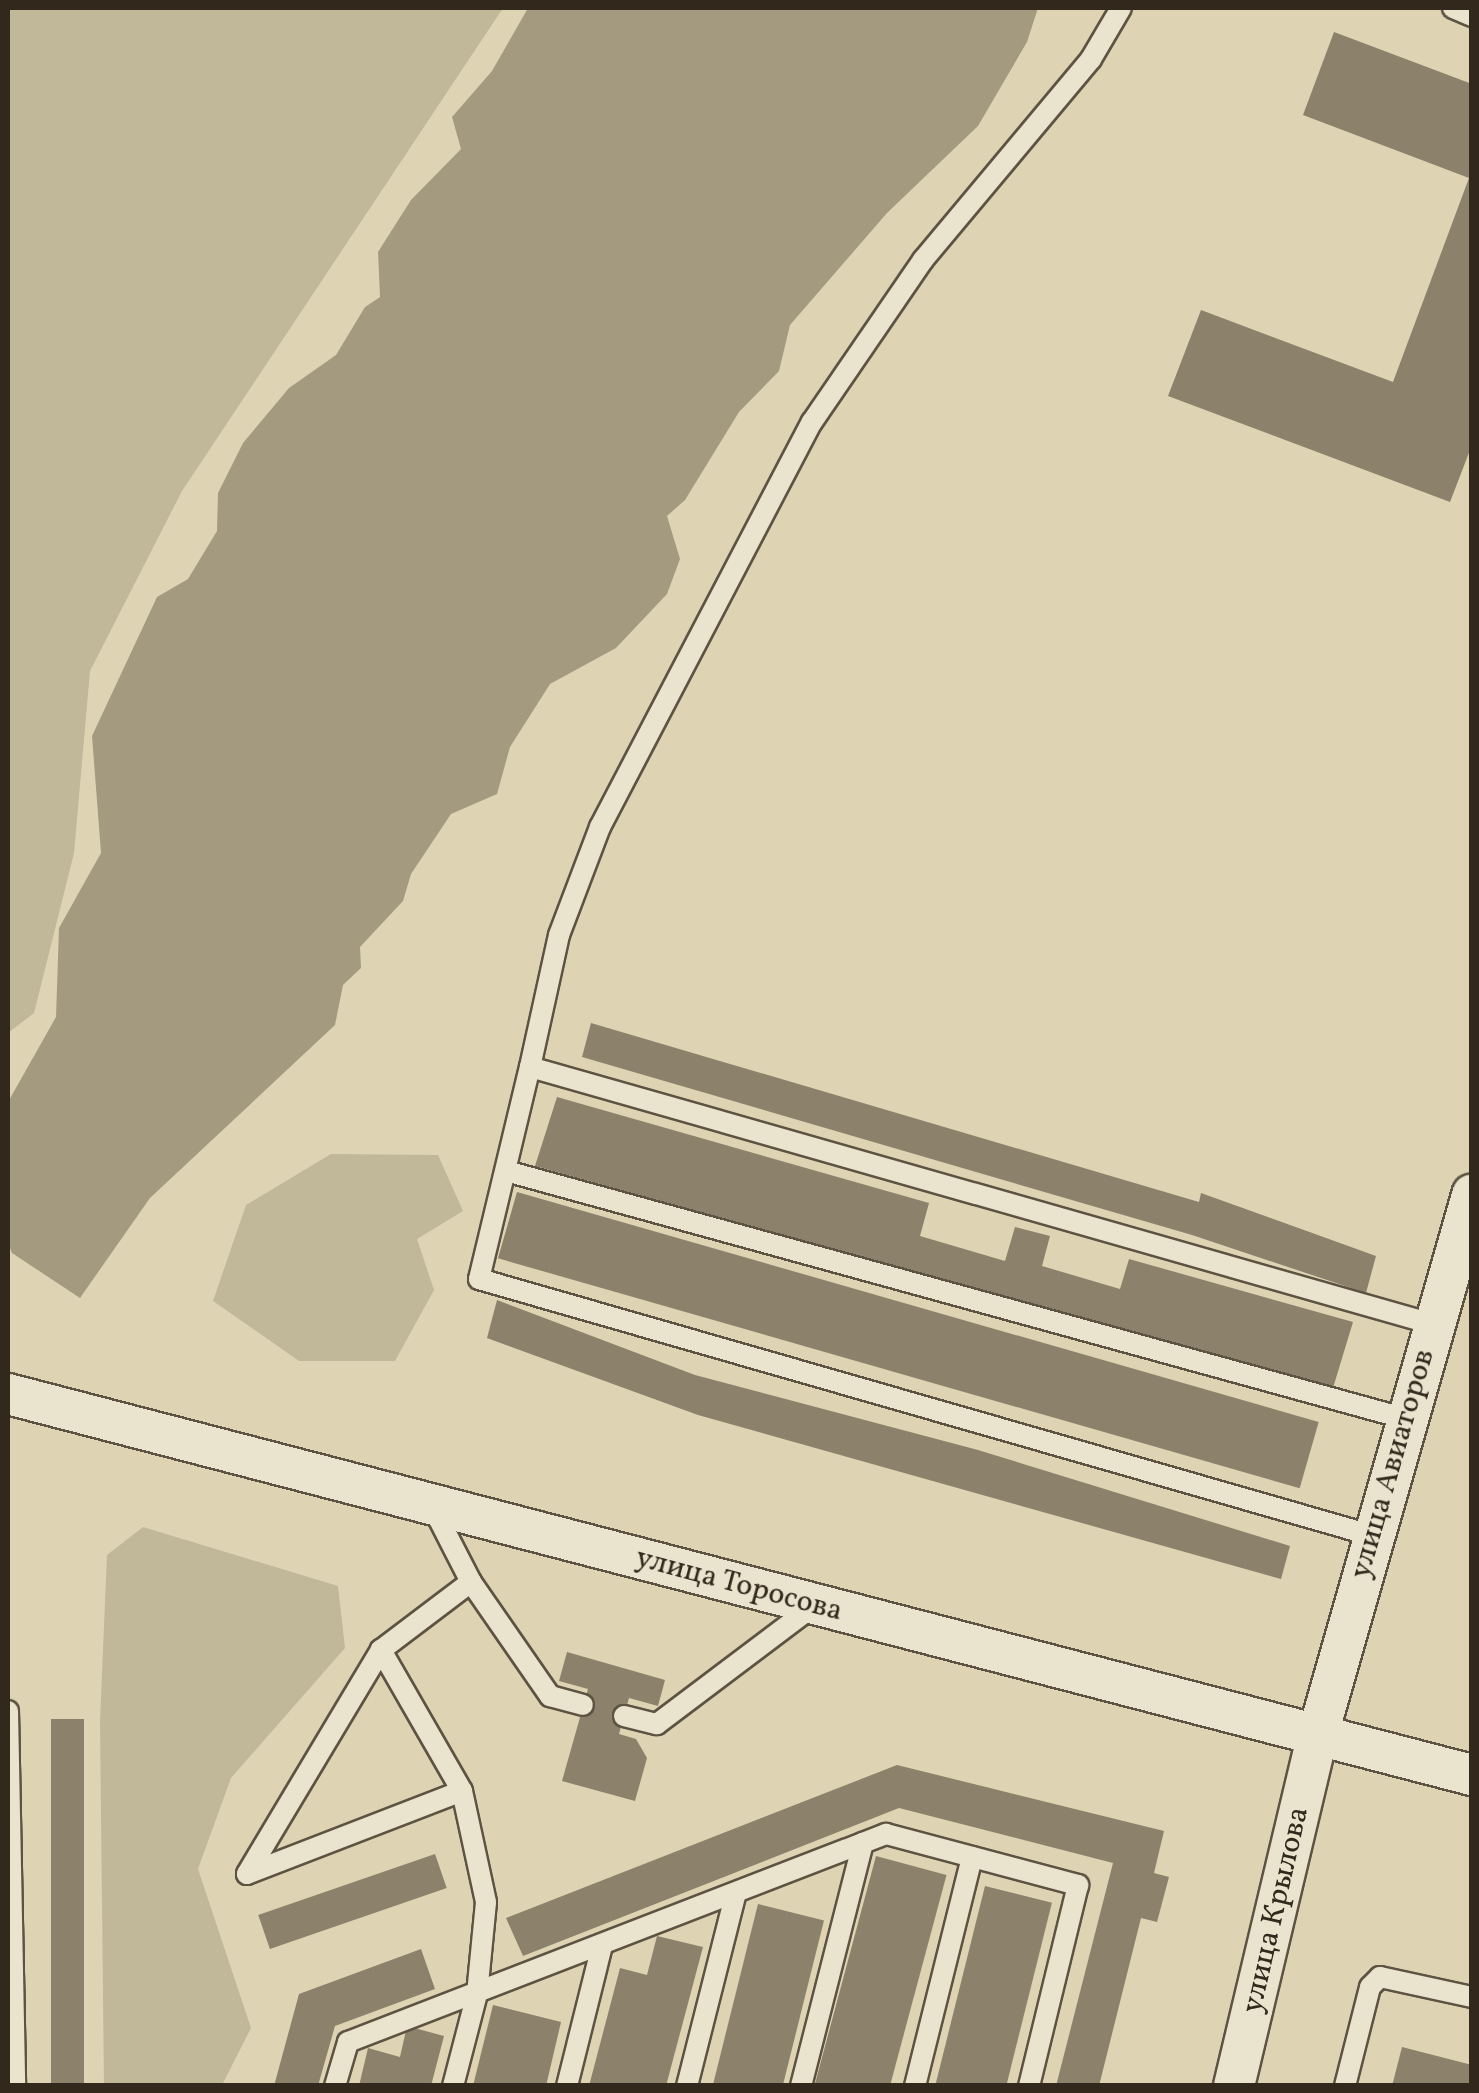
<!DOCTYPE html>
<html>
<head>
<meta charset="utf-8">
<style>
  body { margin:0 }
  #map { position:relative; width:1479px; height:2093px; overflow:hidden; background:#ded4b3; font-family:Vollkorn,serif }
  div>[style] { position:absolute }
  .green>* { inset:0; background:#c1b799 }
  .water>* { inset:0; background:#a49a80 }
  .building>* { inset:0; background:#8c816b; transform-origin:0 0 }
  .roads { filter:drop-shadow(2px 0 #5e5342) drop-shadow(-2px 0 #5e5342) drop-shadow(0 2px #5e5342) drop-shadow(0 -2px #5e5342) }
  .lane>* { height:20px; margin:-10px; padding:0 10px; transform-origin:10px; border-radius:10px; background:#eae3ce }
  .street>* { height:40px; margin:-20px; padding:0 20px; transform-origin:20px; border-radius:20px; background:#eae3ce }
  span { translate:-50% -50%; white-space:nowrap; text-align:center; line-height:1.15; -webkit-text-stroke:8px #eae3ce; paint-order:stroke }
  .street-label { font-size:30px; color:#33281c }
  .frame { position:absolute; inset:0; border:10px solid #33281c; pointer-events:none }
</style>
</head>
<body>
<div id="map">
  <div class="green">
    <i style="clip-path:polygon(8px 8px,503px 8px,182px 491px,90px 671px,74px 853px,34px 1013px,8px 1033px)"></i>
    <i style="clip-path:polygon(331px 1154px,438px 1155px,463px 1211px,417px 1239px,434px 1290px,395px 1361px,299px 1361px,213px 1301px,246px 1205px)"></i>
    <i style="clip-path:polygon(143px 1527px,338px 1586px,345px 1648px,231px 1778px,198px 1869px,251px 2028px,222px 2085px,104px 2085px,100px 1721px,107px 1555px)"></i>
  </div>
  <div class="water">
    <i style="clip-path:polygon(528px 8px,1038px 8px,1027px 42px,978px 126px,887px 213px,790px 325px,779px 371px,739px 412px,685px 500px,667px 516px,680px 559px,667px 594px,616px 648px,550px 684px,510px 747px,497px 794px,451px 814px,411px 874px,403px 901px,360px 947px,361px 968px,343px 985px,335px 1025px,150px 1198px,80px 1298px,12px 1253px,8px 1243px,8px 1102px,56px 1017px,59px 928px,101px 853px,92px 736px,157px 597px,188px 579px,217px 531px,218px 493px,243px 443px,289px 388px,336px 355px,365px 307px,380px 297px,378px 252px,411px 200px,461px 149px,452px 117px,492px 71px)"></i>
  </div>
  <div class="building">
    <i style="clip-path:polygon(1334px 32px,1472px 84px,1472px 445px,1450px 502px,1168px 396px,1201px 310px,1393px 382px,1469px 178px,1303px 115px)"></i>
    <i style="clip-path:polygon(591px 1023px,1199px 1202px,1201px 1193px,1376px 1256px,1366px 1293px,1192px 1235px,582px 1057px)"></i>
    <i style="clip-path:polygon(557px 1097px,929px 1203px,920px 1236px,1005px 1261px,1015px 1227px,1050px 1236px,1042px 1266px,1120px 1289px,1129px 1259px,1353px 1322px,1333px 1388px,535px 1166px)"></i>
    <i style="left:517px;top:1192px;width:834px;height:69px;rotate:16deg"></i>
    <i style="clip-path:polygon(497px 1300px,695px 1375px,978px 1450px,1290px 1546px,1281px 1579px,698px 1415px,487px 1338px)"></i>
    <i style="clip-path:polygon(567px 1652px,665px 1680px,658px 1706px,629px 1698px,619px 1734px,636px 1739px,647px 1758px,635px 1801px,562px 1781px,588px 1689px,559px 1681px)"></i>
    <i style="left:51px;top:1719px;width:33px;height:367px"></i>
    <i style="clip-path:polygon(897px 1765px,1164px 1831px,1154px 1873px,1169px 1877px,1157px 1922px,1141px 1918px,1099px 2086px,1056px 2086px,1113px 1863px,899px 1808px,523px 1956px,506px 1918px)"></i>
    <i style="left:435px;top:1854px;width:36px;height:187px;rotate:71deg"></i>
    <i style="left:876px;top:1856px;width:73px;height:237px;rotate:15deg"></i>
    <i style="left:985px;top:1886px;width:69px;height:206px;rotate:14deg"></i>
    <i style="left:758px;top:1904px;width:68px;height:188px;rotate:14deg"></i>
    <i style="clip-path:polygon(657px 1936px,703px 1947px,666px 2086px,589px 2086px,620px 1968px,647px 1975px)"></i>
    <i style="clip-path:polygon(421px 1949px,435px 1989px,335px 2026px,318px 2086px,274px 2086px,299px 1994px)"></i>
    <i style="clip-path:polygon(493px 2005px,561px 2022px,546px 2086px,473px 2086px)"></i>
    <i style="clip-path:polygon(407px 2026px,444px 2036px,431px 2086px,359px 2086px,368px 2048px,400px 2057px)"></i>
    <i style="clip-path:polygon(1402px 2047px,1472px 2065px,1472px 2086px,1392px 2086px)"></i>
  </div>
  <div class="roads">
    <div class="lane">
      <i style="left:1453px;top:8px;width:21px;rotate:23deg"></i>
      <i style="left:530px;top:1067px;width:135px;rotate:-77.6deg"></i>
      <i style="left:559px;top:935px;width:116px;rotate:-69.2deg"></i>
      <i style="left:600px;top:827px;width:457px;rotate:-62.4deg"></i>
      <i style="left:812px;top:422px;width:196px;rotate:-55.6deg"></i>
      <i style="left:923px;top:260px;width:262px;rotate:-50.1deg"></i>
      <i style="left:1091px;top:59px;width:59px;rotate:-59.5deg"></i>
      <i style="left:506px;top:1171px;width:935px;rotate:15.39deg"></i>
      <i style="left:432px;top:1506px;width:85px;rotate:62.8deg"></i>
      <i style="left:471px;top:1582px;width:139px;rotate:55.3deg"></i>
      <i style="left:550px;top:1696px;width:34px;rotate:15deg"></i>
      <i style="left:1374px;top:1536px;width:931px;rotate:-163.98deg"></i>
      <i style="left:479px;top:1279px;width:218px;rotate:-76.5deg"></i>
      <i style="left:530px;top:1067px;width:938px;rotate:15.9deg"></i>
      <i style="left:381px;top:1650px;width:261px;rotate:120.9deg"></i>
      <i style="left:247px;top:1874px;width:230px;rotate:-21.1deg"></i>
      <i style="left:462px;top:1791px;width:163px;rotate:-119.9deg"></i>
      <i style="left:381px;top:1650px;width:113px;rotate:-37.1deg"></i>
      <i style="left:8px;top:1711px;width:375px;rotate:88.9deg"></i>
      <i style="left:624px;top:1716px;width:34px;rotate:14deg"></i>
      <i style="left:657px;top:1724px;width:198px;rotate:-37deg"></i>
      <i style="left:335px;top:2086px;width:46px;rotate:-73.5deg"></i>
      <i style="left:348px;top:2042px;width:577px;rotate:-21.14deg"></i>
      <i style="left:886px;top:1834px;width:199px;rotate:14.9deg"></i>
      <i style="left:1078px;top:1885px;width:207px;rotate:103.7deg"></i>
      <i style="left:453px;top:2086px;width:95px;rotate:-75.4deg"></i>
      <i style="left:477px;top:1994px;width:92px;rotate:-84.4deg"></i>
      <i style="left:486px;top:1902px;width:114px;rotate:-102.2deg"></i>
      <i style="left:567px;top:2086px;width:144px;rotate:-76deg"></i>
      <i style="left:687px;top:2086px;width:199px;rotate:-75.8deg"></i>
      <i style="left:801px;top:2086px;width:251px;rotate:-75.7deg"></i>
      <i style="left:915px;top:2086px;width:236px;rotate:-76deg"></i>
      <i style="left:1345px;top:2086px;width:102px;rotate:-75.8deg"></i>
      <i style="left:1370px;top:1987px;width:14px;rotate:-45deg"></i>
      <i style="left:1380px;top:1977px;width:94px;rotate:12.3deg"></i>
    </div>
    <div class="street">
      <i style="left:8px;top:1394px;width:1513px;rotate:14.59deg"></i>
      <i style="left:1234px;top:2086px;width:362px;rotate:-76.6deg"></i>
      <i style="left:1318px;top:1734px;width:561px;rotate:-74.05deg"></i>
    </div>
  </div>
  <div class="street-label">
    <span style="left:1393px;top:1464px;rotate:-74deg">улица Авиаторов</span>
    <span style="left:739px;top:1585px;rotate:15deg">улица Торосова</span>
    <span style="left:1276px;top:1910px;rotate:-77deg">улица Крылова</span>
  </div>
  <div class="frame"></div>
</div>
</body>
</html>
